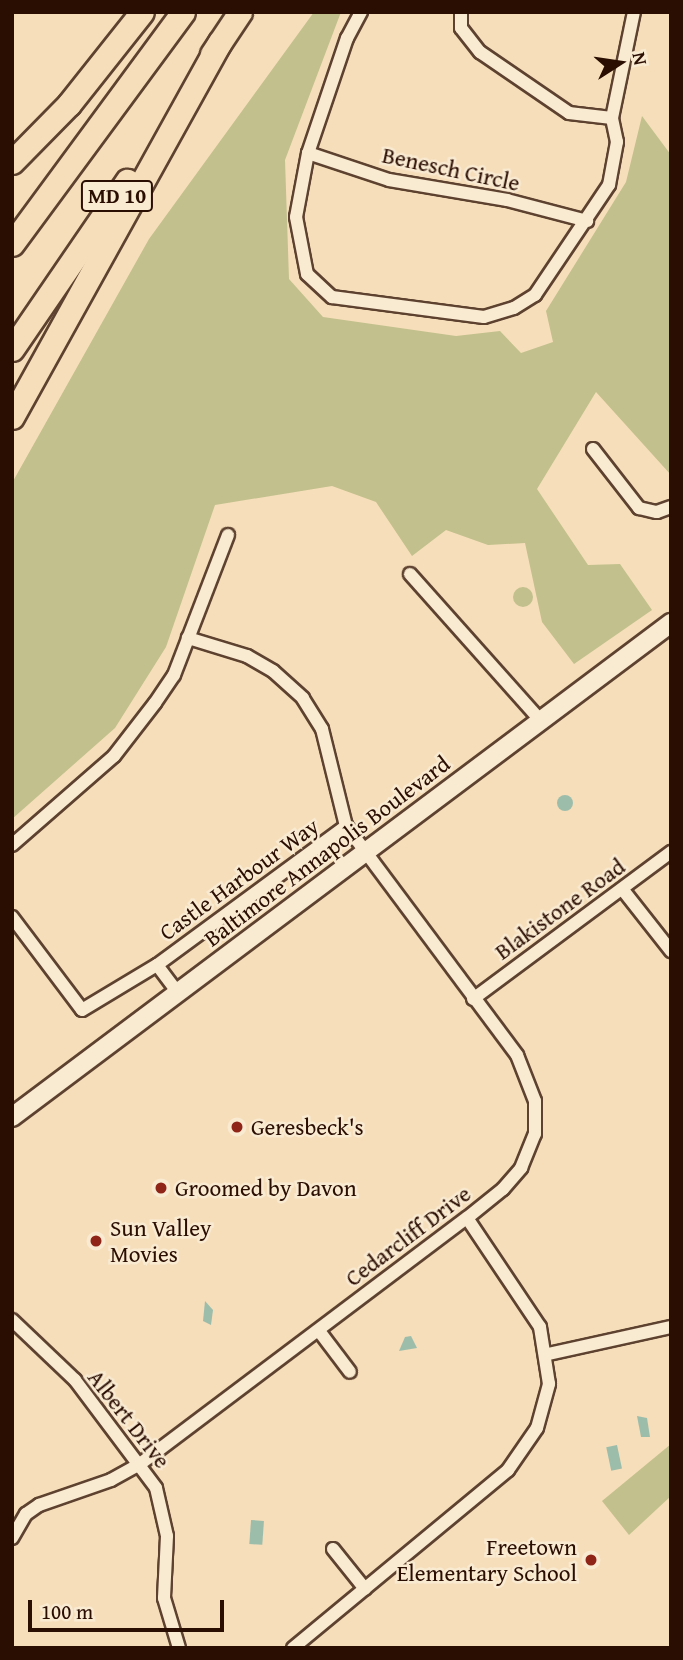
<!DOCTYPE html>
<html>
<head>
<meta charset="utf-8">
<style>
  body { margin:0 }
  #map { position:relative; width:683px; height:1660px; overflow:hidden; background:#f6deba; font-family:"Gentium Book Plus",serif }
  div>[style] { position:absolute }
  .green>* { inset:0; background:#c2c08c }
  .round { border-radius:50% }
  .water>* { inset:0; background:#9dbdab; transform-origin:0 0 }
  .roads { filter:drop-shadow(2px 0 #5e4230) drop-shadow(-2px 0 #5e4230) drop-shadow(0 2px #5e4230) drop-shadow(0 -2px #5e4230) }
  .minor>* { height:12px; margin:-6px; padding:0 6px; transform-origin:6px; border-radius:6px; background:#f9ead2 }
  .secondary>* { height:18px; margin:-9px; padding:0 9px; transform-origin:9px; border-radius:9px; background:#f9ead2 }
  .motorway>* { height:23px; margin:-11.5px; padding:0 11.5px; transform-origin:11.5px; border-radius:11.5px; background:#f6deba }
  .dots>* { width:19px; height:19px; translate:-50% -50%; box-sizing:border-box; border:4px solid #f9ead2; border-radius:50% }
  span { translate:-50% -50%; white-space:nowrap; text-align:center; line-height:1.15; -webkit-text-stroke:5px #f9ead2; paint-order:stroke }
  .shield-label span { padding:2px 5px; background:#f9ead2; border:2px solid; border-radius:5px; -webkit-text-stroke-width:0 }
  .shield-label { font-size:21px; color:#2b0e02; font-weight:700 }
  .street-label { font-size:23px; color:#2b0e02 }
  .poi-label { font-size:23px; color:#2b0e02 }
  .left { translate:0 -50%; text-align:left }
  .right { translate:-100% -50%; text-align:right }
  .frame { position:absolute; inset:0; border:14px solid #2b0e02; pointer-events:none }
  .north { position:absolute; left:585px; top:28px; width:70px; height:70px; -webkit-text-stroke:5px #f9ead2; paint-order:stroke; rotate:78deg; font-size:19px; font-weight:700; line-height:28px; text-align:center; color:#2b0e02 }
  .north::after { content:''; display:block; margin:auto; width:24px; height:32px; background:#2b0e02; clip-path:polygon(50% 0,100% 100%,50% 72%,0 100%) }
  .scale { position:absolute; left:28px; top:1600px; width:196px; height:32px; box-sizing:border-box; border:4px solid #2b0e02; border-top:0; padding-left:9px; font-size:21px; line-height:24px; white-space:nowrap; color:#2b0e02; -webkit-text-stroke:5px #f9ead2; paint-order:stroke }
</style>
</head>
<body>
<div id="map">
  <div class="green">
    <i style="clip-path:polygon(314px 12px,341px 12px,285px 160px,289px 279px,323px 317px,456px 336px,500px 331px,521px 353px,553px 342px,546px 311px,626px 182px,642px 116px,671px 155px,671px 475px,596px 392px,537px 489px,588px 565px,620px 564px,652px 610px,574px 664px,542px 622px,525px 543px,488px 545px,446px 530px,412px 556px,376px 502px,332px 486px,215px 505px,166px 647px,115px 728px,12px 819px,12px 483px,149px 239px)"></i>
    <i class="round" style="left:513px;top:587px;width:20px;height:20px"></i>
    <i style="clip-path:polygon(671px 1444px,671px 1496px,629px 1535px,602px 1501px)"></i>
  </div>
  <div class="water">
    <i class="round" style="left:557px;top:795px;width:16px;height:16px"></i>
    <i style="clip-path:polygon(205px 1301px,213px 1310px,211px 1325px,203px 1321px)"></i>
    <i style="clip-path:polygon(411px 1336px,417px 1348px,399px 1351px,405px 1337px)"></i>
    <i style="clip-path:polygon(637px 1416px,647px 1418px,650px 1437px,641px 1437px)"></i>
    <i style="left:617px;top:1445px;width:24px;height:11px;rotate:78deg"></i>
    <i style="left:251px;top:1520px;width:13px;height:24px;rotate:4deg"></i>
  </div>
  <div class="roads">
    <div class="minor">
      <i style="left:361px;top:12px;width:30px;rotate:118deg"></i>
      <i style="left:347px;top:38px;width:121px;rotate:108.7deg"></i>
      <i style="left:308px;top:153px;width:65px;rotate:100.6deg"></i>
      <i style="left:296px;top:217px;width:58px;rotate:79.1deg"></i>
      <i style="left:307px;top:274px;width:34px;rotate:43deg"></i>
      <i style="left:332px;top:297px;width:153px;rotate:7.5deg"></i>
      <i style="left:484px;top:317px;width:31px;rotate:-17deg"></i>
      <i style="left:514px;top:308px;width:25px;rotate:-32deg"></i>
      <i style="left:535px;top:295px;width:133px;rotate:-56.1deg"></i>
      <i style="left:609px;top:185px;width:44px;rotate:-79.5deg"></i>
      <i style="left:617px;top:142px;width:25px;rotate:-102deg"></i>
      <i style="left:612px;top:118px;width:108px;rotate:-78.3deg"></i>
      <i style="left:461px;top:12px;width:16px;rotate:90deg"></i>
      <i style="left:461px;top:28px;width:31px;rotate:52deg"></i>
      <i style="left:480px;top:52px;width:108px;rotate:34.4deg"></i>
      <i style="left:569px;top:113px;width:43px;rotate:6.6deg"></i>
      <i style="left:308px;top:153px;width:85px;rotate:18.4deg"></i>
      <i style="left:389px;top:180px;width:120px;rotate:9.6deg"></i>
      <i style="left:507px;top:200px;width:83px;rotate:14.7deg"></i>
      <i style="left:593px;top:449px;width:75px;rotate:52.1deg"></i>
      <i style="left:639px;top:508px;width:18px;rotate:13deg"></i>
      <i style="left:657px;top:512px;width:15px;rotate:-20deg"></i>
      <i style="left:410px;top:574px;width:197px;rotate:48.3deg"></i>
      <i style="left:12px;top:845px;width:135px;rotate:-41.1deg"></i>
      <i style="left:114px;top:756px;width:67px;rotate:-52.3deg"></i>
      <i style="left:155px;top:703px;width:34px;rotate:-56deg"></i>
      <i style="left:174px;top:675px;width:150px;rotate:-68.9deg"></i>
      <i style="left:623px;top:890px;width:78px;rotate:51.8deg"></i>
      <i style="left:12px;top:917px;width:116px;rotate:53deg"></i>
      <i style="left:82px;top:1010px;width:87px;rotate:-31deg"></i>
      <i style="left:157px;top:965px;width:235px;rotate:-36.3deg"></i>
      <i style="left:157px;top:965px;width:36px;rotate:53deg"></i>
      <i style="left:473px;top:999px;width:247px;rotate:-36.6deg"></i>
      <i style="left:12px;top:1320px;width:87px;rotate:43.6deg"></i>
      <i style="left:75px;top:1380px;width:135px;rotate:53.1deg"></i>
      <i style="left:156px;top:1488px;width:49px;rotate:77.1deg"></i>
      <i style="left:167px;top:1536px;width:62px;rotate:92.8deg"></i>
      <i style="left:164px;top:1598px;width:52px;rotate:73.3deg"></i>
      <i style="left:319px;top:1331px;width:51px;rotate:52.9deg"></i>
      <i style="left:548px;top:1354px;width:126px;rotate:-12.4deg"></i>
      <i style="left:12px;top:1538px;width:28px;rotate:-60deg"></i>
      <i style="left:26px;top:1514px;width:16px;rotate:-35deg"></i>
      <i style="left:39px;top:1505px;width:76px;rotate:-19.1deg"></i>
      <i style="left:111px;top:1480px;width:33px;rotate:-29deg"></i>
      <i style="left:140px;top:1464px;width:409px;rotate:-37deg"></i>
      <i style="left:467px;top:1218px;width:46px;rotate:-38.9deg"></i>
      <i style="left:503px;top:1189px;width:28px;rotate:-49deg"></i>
      <i style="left:521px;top:1168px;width:37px;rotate:-68deg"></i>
      <i style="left:535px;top:1134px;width:33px;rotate:-90deg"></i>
      <i style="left:535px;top:1101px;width:49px;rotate:-111.4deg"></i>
      <i style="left:517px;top:1055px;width:286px;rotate:-126.7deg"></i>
      <i style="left:346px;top:826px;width:100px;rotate:-103.9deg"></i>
      <i style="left:322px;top:729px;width:36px;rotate:-122deg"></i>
      <i style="left:303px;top:698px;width:40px;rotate:-138deg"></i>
      <i style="left:273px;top:671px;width:30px;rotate:-150deg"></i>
      <i style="left:247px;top:656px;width:62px;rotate:-163deg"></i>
      <i style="left:333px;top:1549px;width:51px;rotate:51.3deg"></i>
      <i style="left:293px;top:1648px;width:279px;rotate:-39.6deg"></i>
      <i style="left:508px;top:1470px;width:51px;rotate:-55.4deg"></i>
      <i style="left:537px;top:1428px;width:46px;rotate:-74.7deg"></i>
      <i style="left:549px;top:1384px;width:58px;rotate:-99deg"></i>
      <i style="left:540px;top:1327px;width:131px;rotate:-123.8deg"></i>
    </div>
    <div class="secondary">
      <i style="left:12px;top:1117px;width:824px;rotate:-36.86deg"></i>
    </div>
    <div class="motorway">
      <i style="left:212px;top:54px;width:50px;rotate:-56.3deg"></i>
      <i style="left:12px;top:162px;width:81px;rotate:-45.5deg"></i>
      <i style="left:69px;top:104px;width:117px;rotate:-51.6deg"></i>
      <i style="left:12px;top:244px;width:288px;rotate:-53.6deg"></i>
      <i style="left:12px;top:349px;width:204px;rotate:-55.6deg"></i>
      <i style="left:12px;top:417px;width:429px;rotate:-61deg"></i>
    </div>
  </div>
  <div class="dots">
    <i style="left:237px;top:1127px;background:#8f2418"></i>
    <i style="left:161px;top:1188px;background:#8f2418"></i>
    <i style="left:96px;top:1241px;background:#8f2418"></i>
    <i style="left:591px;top:1560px;background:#8f2418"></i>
  </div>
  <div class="shield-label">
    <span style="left:117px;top:196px">MD 10</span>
  </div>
  <div class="street-label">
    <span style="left:451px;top:169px;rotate:12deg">Benesch Circle</span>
    <span style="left:327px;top:851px;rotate:-37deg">Baltimore Annapolis Boulevard</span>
    <span style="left:239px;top:879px;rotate:-36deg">Castle Harbour Way</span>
    <span style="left:560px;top:909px;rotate:-36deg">Blakistone Road</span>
    <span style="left:408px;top:1236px;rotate:-37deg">Cedarcliff Drive</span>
    <span style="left:129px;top:1419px;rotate:52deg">Albert Drive</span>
  </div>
  <div class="poi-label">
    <span class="left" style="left:251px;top:1127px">Geresbeck's</span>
    <span class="left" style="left:175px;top:1188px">Groomed by Davon</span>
    <span class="left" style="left:110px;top:1241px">Sun Valley<br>Movies</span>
    <span class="right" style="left:577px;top:1560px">Freetown<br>Elementary School</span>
  </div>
  <div class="frame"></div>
  <div class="north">N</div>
  <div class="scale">100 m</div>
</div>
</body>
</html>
